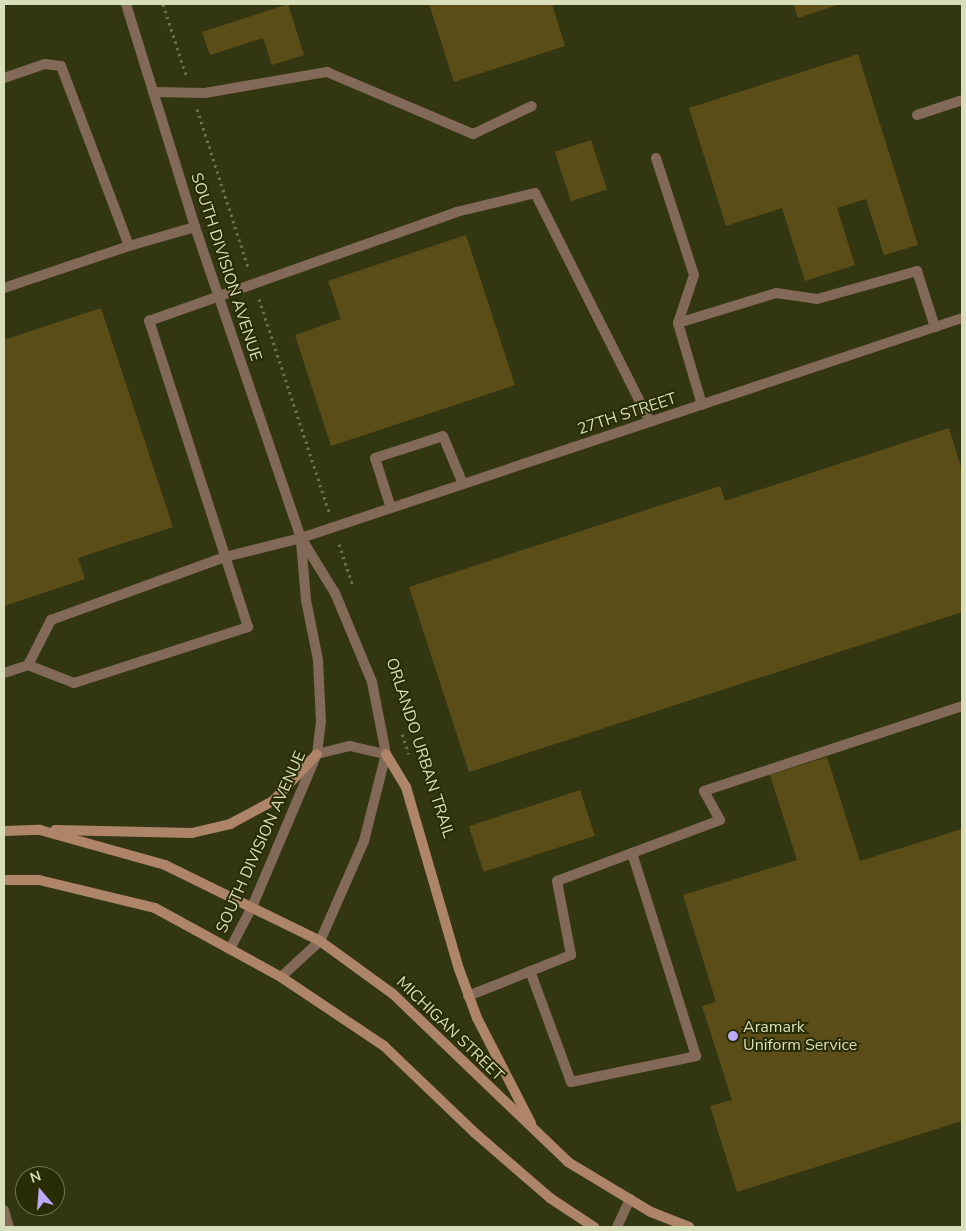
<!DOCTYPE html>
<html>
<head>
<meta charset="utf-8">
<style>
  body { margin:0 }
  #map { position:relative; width:966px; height:1231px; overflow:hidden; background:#333711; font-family:"Nunito Sans",sans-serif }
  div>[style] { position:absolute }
  .building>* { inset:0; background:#5b4d18; transform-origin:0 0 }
  .path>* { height:3px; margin-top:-1.5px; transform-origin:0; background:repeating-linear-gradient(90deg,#6c704b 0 2.5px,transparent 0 6.5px) }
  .service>* { height:10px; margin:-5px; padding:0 5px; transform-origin:5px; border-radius:5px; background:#836957 }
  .minor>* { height:10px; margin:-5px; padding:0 5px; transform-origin:5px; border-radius:5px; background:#836957 }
  .tertiary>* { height:10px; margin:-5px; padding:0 5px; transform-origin:5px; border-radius:5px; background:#836957 }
  .secondary>* { height:10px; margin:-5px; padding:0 5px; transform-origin:5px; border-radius:5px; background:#af8569 }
  .dots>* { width:14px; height:14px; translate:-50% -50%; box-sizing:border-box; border:2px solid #292d06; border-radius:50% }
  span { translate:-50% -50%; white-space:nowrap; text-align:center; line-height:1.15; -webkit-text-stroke:4px #292d06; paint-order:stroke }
  .street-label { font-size:16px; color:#d8deba }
  .poi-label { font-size:16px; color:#d8deba }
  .left { translate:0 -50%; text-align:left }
  .frame { position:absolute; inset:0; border:5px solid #d8deba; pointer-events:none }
  .north { position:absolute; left:15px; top:1166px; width:50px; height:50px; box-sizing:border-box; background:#292d06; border:1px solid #6f744e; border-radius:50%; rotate:342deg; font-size:14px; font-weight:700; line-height:20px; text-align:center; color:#d8deba }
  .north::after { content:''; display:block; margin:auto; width:18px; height:22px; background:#bcaaf6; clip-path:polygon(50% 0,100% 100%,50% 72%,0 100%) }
</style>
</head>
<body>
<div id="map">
  <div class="building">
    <i style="clip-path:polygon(288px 4px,304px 55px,272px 65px,263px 38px,210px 55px,202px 32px)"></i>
    <i style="clip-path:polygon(429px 4px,552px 4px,565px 46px,454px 82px)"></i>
    <i style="clip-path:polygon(793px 4px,840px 4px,798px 18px)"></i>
    <i style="clip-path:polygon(858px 54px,918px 245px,884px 255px,866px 199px,837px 208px,855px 265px,805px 281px,782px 208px,726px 226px,689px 108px)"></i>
    <i style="left:591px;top:140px;width:52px;height:38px;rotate:72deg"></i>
    <i style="clip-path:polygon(466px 235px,515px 385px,331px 446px,295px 335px,341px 319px,328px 281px)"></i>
    <i style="clip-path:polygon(101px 308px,173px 527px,78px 558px,85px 579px,4px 606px,4px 340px)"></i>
    <i style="clip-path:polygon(949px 428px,962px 471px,962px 612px,469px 772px,409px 587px,720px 486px,725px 501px)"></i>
    <i style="clip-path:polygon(827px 757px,860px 861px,962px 829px,962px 1121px,737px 1192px,710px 1106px,732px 1100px,702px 1006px,716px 1002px,683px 895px,797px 860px,770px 775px)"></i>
    <i style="left:580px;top:790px;width:48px;height:117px;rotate:72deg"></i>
  </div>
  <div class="path">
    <i style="left:163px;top:4px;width:75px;rotate:72.1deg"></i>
    <i style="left:197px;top:109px;width:166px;rotate:72.1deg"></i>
    <i style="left:259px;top:299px;width:224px;rotate:71.8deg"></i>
    <i style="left:339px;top:544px;width:44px;rotate:71.6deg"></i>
    <i style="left:402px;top:734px;width:21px;rotate:71deg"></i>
  </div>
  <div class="service">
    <i style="left:4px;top:78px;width:43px;rotate:-18.9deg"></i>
    <i style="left:45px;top:64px;width:16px;rotate:7deg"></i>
    <i style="left:61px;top:66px;width:192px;rotate:69.3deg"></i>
    <i style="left:129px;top:246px;width:69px;rotate:-16.1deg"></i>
    <i style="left:153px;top:92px;width:52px;rotate:1.1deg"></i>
    <i style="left:205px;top:93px;width:124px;rotate:-9.8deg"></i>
    <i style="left:327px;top:72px;width:159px;rotate:23deg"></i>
    <i style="left:473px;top:134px;width:65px;rotate:-25.4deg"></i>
    <i style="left:917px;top:115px;width:47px;rotate:-18.4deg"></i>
    <i style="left:656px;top:158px;width:123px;rotate:72deg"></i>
    <i style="left:694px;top:275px;width:51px;rotate:108.4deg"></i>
    <i style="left:4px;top:288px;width:132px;rotate:-18.6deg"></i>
    <i style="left:702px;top:405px;width:85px;rotate:-106.3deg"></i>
    <i style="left:678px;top:323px;width:102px;rotate:-17deg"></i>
    <i style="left:776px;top:293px;width:41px;rotate:8.3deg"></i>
    <i style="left:817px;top:299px;width:104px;rotate:-15.6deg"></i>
    <i style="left:917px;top:271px;width:59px;rotate:72.2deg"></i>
    <i style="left:391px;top:508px;width:52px;rotate:-107.7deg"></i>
    <i style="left:375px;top:458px;width:71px;rotate:-17.9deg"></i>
    <i style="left:443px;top:436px;width:52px;rotate:67.4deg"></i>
    <i style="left:28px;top:665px;width:51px;rotate:-62.9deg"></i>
    <i style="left:51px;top:620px;width:185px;rotate:-19.9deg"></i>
    <i style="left:225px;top:557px;width:78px;rotate:-14deg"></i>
    <i style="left:4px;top:673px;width:25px;rotate:-18deg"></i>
    <i style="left:28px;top:665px;width:49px;rotate:21.4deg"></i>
    <i style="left:74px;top:683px;width:183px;rotate:-17.8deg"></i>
    <i style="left:248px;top:627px;width:322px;rotate:-107.9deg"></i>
    <i style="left:149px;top:321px;width:326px;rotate:-19.5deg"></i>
    <i style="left:456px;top:212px;width:81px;rotate:-13.5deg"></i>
    <i style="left:535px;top:193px;width:256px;rotate:63.3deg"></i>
    <i style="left:530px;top:971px;width:118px;rotate:69.7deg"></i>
    <i style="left:571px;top:1082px;width:128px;rotate:-11.7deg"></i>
    <i style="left:696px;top:1056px;width:213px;rotate:-107.5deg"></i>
    <i style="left:468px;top:996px;width:111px;rotate:-21.7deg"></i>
    <i style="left:571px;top:955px;width:75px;rotate:-100.7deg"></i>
    <i style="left:557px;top:881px;width:174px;rotate:-20.5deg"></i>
    <i style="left:720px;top:820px;width:33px;rotate:-119deg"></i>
    <i style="left:704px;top:791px;width:272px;rotate:-18.2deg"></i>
  </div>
  <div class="minor">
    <i style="left:301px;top:538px;width:697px;rotate:-18.41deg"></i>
    <i style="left:4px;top:1210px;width:18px;rotate:74deg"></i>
    <i style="left:617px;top:1227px;width:31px;rotate:-65deg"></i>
  </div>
  <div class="tertiary">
    <i style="left:126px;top:4px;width:233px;rotate:72.8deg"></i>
    <i style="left:195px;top:227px;width:329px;rotate:71.2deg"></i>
    <i style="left:301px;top:538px;width:65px;rotate:58.3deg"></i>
    <i style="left:335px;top:593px;width:96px;rotate:67.4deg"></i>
    <i style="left:372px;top:682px;width:73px;rotate:79deg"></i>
    <i style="left:386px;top:754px;width:90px;rotate:104.2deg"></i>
    <i style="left:364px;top:841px;width:109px;rotate:113.7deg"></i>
    <i style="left:320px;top:941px;width:53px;rotate:137.3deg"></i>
    <i style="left:317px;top:754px;width:34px;rotate:-14deg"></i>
    <i style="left:350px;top:746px;width:37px;rotate:13deg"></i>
    <i style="left:230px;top:949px;width:47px;rotate:-62.4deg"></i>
    <i style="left:252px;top:907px;width:166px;rotate:-67deg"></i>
    <i style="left:317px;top:754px;width:32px;rotate:-83deg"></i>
    <i style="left:321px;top:722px;width:62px;rotate:-92.8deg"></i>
    <i style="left:318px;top:660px;width:61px;rotate:-101.3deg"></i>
    <i style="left:306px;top:600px;width:58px;rotate:-94.9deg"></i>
  </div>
  <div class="secondary">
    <i style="left:386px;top:754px;width:39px;rotate:59deg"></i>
    <i style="left:406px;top:787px;width:190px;rotate:73.8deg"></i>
    <i style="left:459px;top:969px;width:52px;rotate:69.8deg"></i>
    <i style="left:477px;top:1018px;width:118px;rotate:62.8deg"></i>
    <i style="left:55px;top:830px;width:137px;rotate:1.3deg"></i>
    <i style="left:192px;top:833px;width:39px;rotate:-13deg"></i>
    <i style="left:230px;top:824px;width:49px;rotate:-28.1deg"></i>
    <i style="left:273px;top:801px;width:64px;rotate:-46.9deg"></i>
    <i style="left:4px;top:831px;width:36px;rotate:-2deg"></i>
    <i style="left:40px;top:830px;width:130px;rotate:15.6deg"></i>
    <i style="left:165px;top:865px;width:173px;rotate:26.1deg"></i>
    <i style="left:320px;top:941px;width:90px;rotate:36deg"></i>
    <i style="left:393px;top:994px;width:243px;rotate:43.8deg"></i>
    <i style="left:568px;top:1162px;width:97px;rotate:31.1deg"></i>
    <i style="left:651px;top:1212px;width:41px;rotate:21.5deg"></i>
    <i style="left:4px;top:880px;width:35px"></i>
    <i style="left:39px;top:880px;width:119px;rotate:13.6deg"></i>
    <i style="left:155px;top:908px;width:144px;rotate:28.7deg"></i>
    <i style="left:281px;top:977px;width:124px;rotate:33.8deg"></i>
    <i style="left:384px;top:1046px;width:126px;rotate:43.7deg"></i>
    <i style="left:475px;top:1133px;width:99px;rotate:40.9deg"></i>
    <i style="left:550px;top:1198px;width:53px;rotate:33.4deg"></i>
  </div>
  <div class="dots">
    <i style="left:733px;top:1036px;background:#bcaaf6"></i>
  </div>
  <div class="street-label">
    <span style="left:226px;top:267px;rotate:72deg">SOUTH DIVISION AVENUE</span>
    <span style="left:627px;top:414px;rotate:-18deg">27TH STREET</span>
    <span style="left:420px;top:748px;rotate:72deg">ORLANDO URBAN TRAIL</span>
    <span style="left:261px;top:842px;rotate:-66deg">SOUTH DIVISION AVENUE</span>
    <span style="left:450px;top:1029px;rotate:44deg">MICHIGAN STREET</span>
  </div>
  <div class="poi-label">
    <span class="left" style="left:743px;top:1036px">Aramark<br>Uniform Service</span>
  </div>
  <div class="frame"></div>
  <div class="north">N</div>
</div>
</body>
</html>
